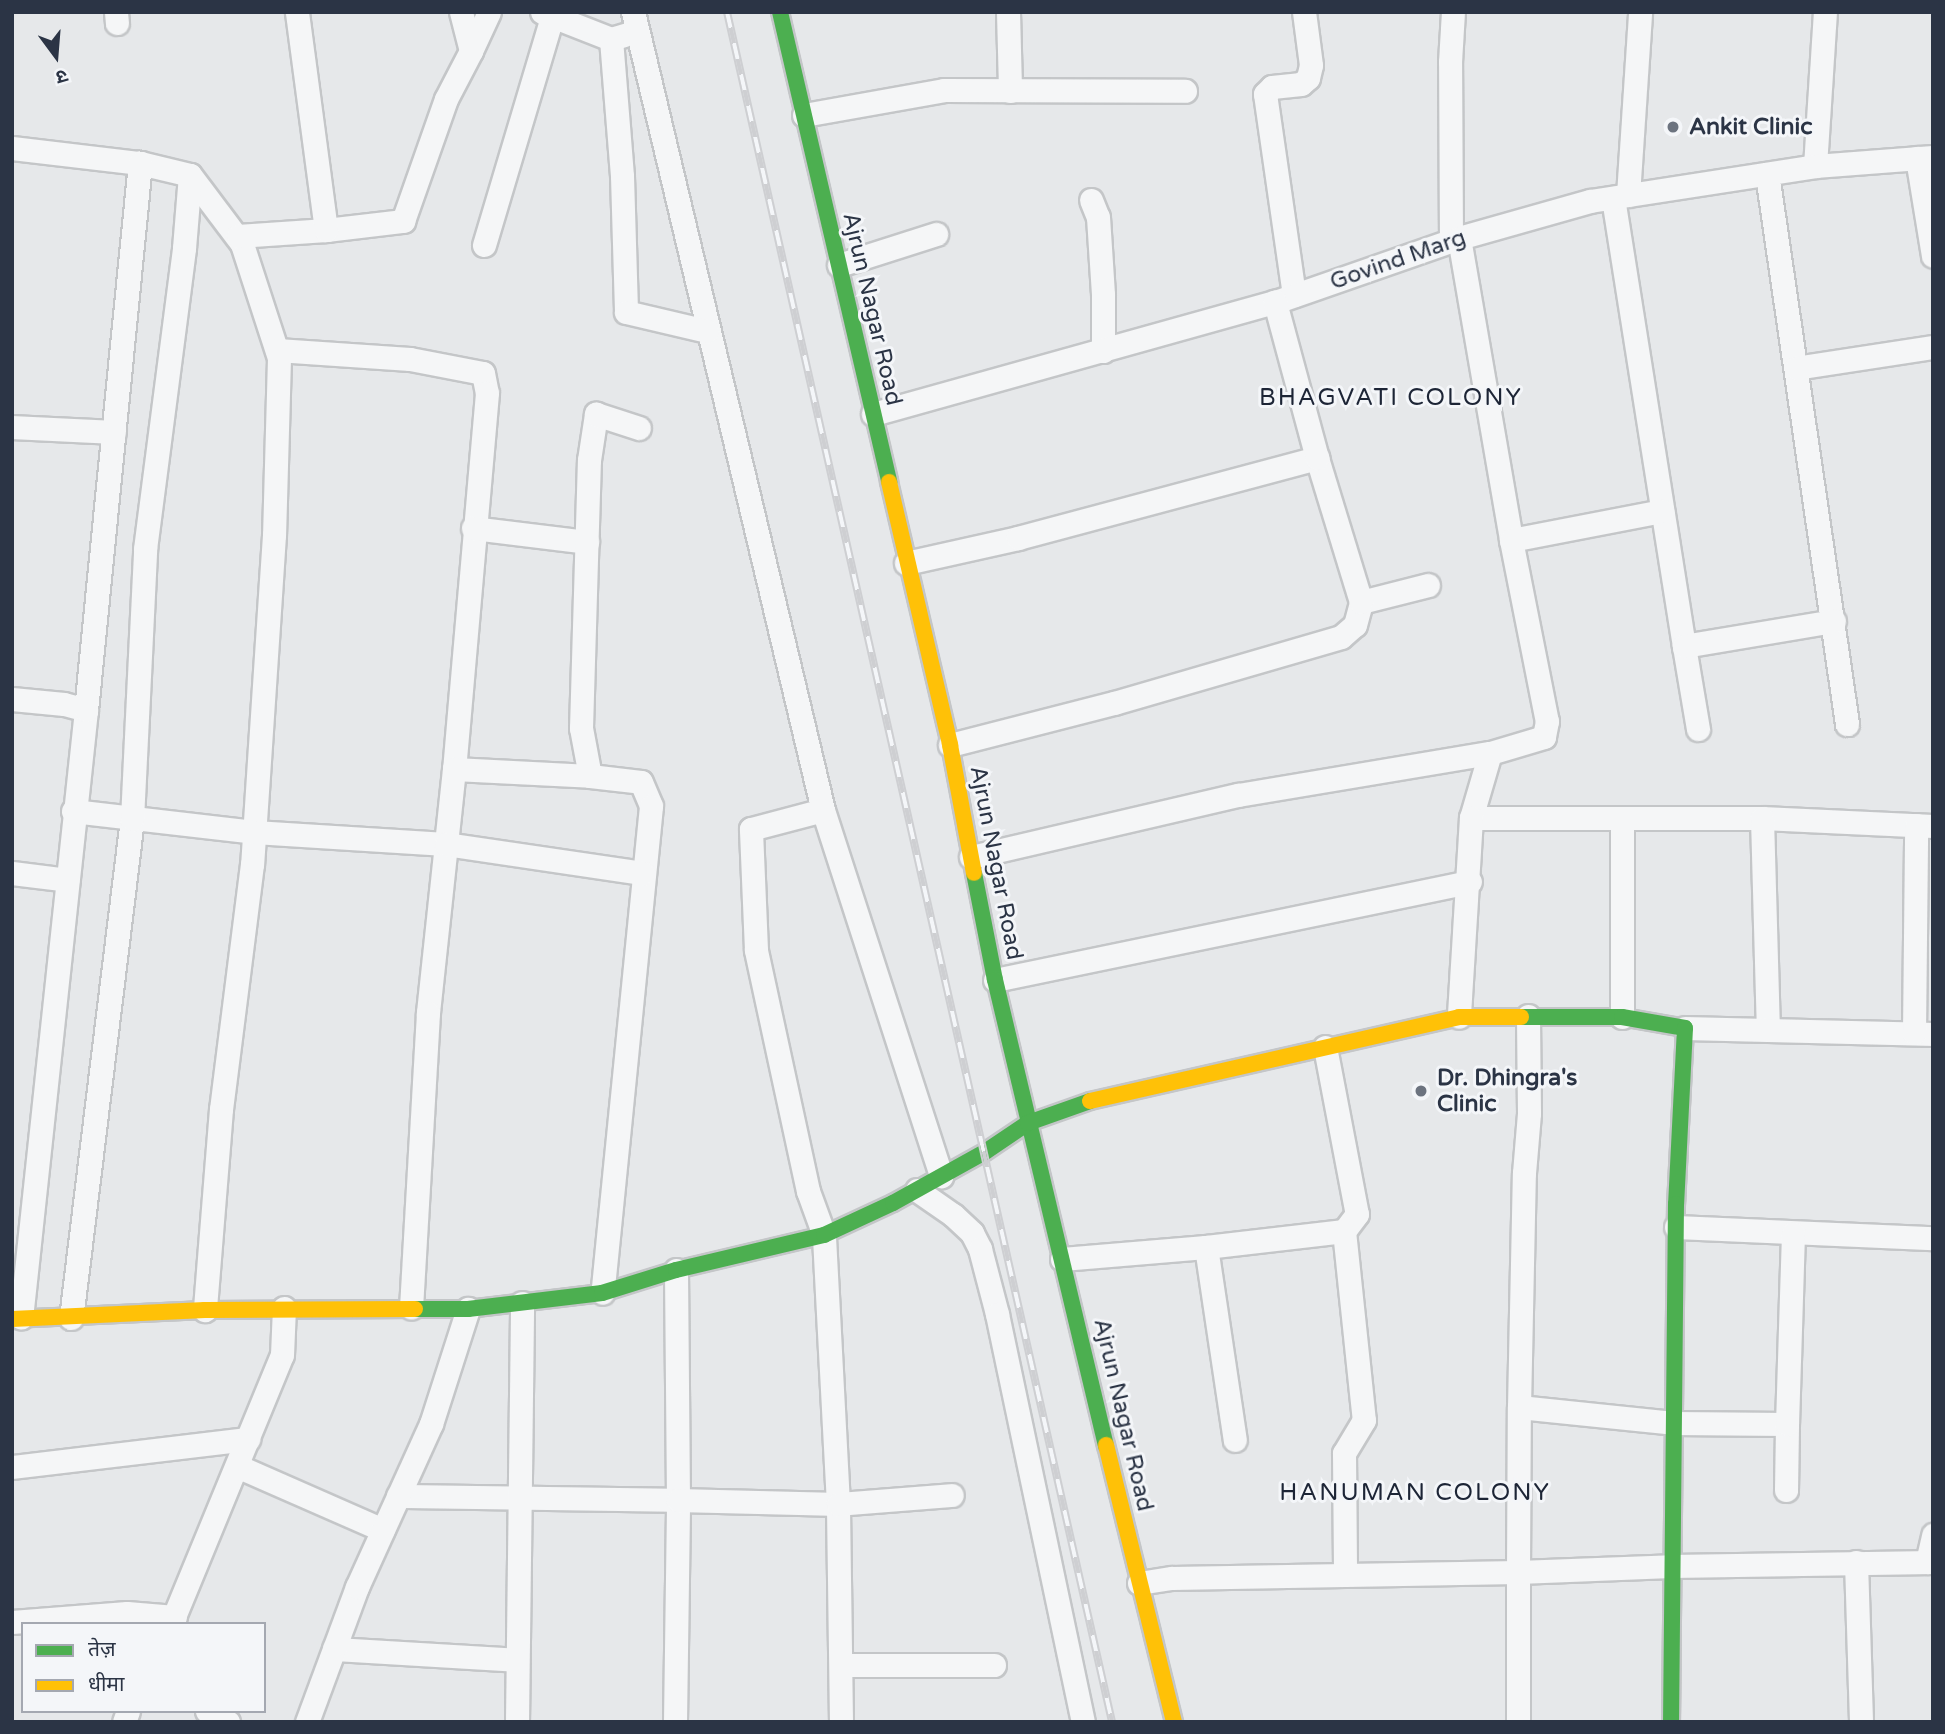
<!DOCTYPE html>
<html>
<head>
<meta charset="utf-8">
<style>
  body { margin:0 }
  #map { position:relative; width:1945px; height:1734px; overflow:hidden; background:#e6e8ea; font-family:"Varela Round","Noto Sans Devanagari",sans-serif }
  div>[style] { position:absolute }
  .roads { filter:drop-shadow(2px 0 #c4c6c8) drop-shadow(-2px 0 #c4c6c8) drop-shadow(0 2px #c4c6c8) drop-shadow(0 -2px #c4c6c8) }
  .street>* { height:23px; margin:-11.5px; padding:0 11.5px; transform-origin:11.5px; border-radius:11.5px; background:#f5f6f7 }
  .fast>* { height:16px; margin:-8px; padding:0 8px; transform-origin:8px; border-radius:8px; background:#4caf50 }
  .slow>* { height:16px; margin:-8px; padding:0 8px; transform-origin:8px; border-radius:8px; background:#ffc107 }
  .rail>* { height:8px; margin-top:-4px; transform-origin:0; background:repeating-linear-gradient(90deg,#f4f6f9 0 16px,#cecfd2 0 32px); box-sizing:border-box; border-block:2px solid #cecfd2 }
  .dots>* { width:19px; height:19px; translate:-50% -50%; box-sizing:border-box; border:4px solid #f4f6f9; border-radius:50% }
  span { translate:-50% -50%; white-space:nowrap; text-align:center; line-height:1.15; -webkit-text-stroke:6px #f4f6f9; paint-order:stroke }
  .poi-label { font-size:23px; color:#2b3445; font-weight:700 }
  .left { translate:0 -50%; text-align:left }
  .street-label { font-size:23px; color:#2b3445 }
  .neighbourhood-label { font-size:24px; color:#1d2536; letter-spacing:2px }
  .frame { position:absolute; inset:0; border:14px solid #2b3445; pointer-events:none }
  .legend { position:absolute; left:21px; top:1622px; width:245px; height:91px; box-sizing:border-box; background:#f4f6f9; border:2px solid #a4a8b1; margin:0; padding:9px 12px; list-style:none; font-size:21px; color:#2b3445 }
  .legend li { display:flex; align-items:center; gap:14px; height:35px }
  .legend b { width:35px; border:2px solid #a4a8b1 }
  .north { position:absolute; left:21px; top:21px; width:70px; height:70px; -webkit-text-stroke:5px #f4f6f9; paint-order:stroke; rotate:164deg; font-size:19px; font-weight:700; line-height:28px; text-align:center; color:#2b3445 }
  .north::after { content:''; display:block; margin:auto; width:24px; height:32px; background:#2b3445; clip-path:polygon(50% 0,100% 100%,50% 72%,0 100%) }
</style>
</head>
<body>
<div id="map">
  <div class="roads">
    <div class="street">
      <i style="left:116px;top:12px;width:11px;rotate:85deg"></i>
      <i style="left:542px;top:12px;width:74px;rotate:21.4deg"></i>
      <i style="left:611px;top:39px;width:14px;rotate:-17deg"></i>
      <i style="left:633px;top:12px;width:820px;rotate:76.61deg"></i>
      <i style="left:823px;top:810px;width:385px;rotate:72.1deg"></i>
      <i style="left:1008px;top:12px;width:79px;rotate:88.5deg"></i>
      <i style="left:611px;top:39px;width:137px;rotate:85.4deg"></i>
      <i style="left:622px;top:176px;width:136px;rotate:88.3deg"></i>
      <i style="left:626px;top:312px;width:83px;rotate:13.2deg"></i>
      <i style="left:471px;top:51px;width:43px;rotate:-65.2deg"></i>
      <i style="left:804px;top:115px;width:142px;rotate:-10.1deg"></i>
      <i style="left:944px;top:90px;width:241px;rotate:0.2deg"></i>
      <i style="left:12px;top:148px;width:129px;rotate:6.7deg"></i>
      <i style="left:140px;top:163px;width:51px;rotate:13.5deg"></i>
      <i style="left:190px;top:175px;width:86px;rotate:53deg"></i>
      <i style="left:242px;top:244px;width:120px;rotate:72deg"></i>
      <i style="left:279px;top:358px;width:177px;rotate:91.6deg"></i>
      <i style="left:274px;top:535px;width:330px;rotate:93.8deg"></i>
      <i style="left:252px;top:864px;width:247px;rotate:97.2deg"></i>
      <i style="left:221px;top:1109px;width:202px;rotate:94.6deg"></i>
      <i style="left:1917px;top:158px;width:99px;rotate:80.7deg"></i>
      <i style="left:1815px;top:166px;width:154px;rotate:-86.3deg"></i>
      <i style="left:1767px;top:174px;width:556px;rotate:81.72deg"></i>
      <i style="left:1628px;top:195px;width:183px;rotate:-86.2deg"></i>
      <i style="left:1613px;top:198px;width:454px;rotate:81deg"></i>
      <i style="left:1091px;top:200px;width:18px;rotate:68deg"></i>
      <i style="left:1098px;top:217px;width:78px;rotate:86.3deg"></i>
      <i style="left:1103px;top:295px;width:56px;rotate:90deg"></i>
      <i style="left:326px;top:230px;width:78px;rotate:-6.7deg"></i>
      <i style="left:403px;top:221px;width:129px;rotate:-70.6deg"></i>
      <i style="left:446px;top:99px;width:54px;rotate:-62.5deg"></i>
      <i style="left:471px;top:51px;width:40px;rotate:-104.4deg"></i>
      <i style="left:238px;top:236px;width:88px;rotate:-3.9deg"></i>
      <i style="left:326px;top:230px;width:220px;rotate:-97.6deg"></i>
      <i style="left:1459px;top:238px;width:306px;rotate:80.2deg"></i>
      <i style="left:1511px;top:540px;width:185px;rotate:78.8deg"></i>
      <i style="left:1547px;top:721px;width:16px;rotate:101deg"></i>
      <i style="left:1544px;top:737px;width:56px;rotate:163.5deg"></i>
      <i style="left:1451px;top:240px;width:178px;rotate:-90.3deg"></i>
      <i style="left:1450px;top:62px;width:50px;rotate:-86.6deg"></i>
      <i style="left:484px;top:245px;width:238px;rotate:-73.4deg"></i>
      <i style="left:839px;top:265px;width:102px;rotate:-17.7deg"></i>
      <i style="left:1294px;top:295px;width:203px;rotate:-98.2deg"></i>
      <i style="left:1265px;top:94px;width:10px;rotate:-45deg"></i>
      <i style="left:1272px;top:87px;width:29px;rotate:-6deg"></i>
      <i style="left:1301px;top:84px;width:9px;rotate:-41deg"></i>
      <i style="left:1308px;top:78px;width:13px;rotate:-77deg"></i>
      <i style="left:1311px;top:65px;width:53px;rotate:-97.5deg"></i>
      <i style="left:277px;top:350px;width:133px;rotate:3.9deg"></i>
      <i style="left:410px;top:359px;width:74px;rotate:10.9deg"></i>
      <i style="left:483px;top:373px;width:20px;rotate:79deg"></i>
      <i style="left:487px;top:393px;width:377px;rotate:95deg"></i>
      <i style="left:454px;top:769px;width:245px;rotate:96.1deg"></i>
      <i style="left:428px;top:1013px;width:295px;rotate:93.3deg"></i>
      <i style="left:1796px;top:368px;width:139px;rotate:-8.7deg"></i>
      <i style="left:873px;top:414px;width:417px;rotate:-15.6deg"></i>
      <i style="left:1275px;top:302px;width:195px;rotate:-19.2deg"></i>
      <i style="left:1459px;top:238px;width:136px;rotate:-15.8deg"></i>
      <i style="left:1590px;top:201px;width:228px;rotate:-8.8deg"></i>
      <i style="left:1815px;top:166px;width:118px;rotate:-4.4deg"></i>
      <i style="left:12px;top:427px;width:102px;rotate:2.8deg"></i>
      <i style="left:473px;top:528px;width:115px;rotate:7deg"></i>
      <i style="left:1511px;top:540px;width:154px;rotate:-10.9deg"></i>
      <i style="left:906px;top:563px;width:115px;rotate:-12.6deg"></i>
      <i style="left:1018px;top:538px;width:310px;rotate:-15deg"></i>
      <i style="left:1361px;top:602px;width:69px;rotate:-14.2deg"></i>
      <i style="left:12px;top:699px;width:52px;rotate:5.5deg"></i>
      <i style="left:64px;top:704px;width:23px;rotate:15deg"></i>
      <i style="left:86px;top:710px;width:611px;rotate:96.1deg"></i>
      <i style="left:86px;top:710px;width:550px;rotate:-84.36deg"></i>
      <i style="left:1698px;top:729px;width:84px;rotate:-99.6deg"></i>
      <i style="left:1684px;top:646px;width:152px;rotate:-9.5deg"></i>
      <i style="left:950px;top:745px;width:169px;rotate:-14.4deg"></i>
      <i style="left:1114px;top:703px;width:236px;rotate:-16.2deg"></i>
      <i style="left:1341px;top:637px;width:18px;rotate:-41deg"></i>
      <i style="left:1355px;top:625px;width:24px;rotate:-75deg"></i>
      <i style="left:1361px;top:602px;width:151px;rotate:-107deg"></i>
      <i style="left:1317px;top:458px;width:162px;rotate:-105.1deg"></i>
      <i style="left:454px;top:769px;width:136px;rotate:2.9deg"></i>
      <i style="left:590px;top:776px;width:49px;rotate:-100.6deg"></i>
      <i style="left:581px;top:728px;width:268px;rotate:-88.3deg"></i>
      <i style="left:589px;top:460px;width:47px;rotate:-81.3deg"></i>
      <i style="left:596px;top:414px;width:45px;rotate:18deg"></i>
      <i style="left:590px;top:776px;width:51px;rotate:6.7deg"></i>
      <i style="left:641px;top:782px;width:26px;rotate:67deg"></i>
      <i style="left:651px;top:806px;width:489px;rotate:95.7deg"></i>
      <i style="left:73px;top:811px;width:182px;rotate:6.6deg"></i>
      <i style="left:254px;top:832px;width:192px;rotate:3.6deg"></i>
      <i style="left:446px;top:844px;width:199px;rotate:8.4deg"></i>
      <i style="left:1471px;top:818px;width:291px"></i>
      <i style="left:1762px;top:818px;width:171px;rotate:2.7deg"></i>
      <i style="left:1622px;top:818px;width:199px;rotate:90deg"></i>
      <i style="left:1762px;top:818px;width:212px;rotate:88.4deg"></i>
      <i style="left:971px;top:857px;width:274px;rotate:-13.1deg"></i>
      <i style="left:1238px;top:795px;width:255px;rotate:-9.5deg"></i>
      <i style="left:1490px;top:753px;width:68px;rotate:106.3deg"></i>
      <i style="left:1471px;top:818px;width:199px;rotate:93.5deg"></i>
      <i style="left:12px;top:873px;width:56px;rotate:7.1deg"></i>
      <i style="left:995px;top:980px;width:485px;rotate:-11.7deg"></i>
      <i style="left:1685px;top:1028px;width:248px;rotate:1.4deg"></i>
      <i style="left:1914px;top:1033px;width:208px;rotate:-89.4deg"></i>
      <i style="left:1325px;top:1047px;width:170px;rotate:79.2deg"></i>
      <i style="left:1357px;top:1214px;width:21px;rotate:127deg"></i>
      <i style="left:1344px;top:1231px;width:190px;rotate:84deg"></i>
      <i style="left:1364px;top:1420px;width:39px;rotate:121deg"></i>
      <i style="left:1344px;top:1453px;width:122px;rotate:89.5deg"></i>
      <i style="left:917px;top:1190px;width:44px;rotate:34.8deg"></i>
      <i style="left:953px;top:1215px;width:26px;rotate:43deg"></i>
      <i style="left:972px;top:1233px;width:18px;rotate:63deg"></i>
      <i style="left:980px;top:1249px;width:67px;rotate:75.3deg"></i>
      <i style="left:997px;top:1314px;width:417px;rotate:78.1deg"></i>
      <i style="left:1676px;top:1227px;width:257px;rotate:2.5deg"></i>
      <i style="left:1206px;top:1247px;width:195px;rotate:81.5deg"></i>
      <i style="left:1062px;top:1259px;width:144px;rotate:-4.8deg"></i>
      <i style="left:1206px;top:1247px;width:139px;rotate:-6.6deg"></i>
      <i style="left:71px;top:1318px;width:503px;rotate:-83.03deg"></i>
      <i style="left:132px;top:819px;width:270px;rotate:-87.2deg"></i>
      <i style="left:145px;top:549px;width:304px;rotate:-82.6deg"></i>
      <i style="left:184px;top:248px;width:73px;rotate:-85.3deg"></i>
      <i style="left:1519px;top:1407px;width:234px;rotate:-88.8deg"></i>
      <i style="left:1524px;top:1173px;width:60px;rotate:-85.2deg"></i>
      <i style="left:1529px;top:1113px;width:97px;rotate:-90.6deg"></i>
      <i style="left:237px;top:1466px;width:159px;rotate:23.7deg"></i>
      <i style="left:12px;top:1467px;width:238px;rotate:-6.8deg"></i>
      <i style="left:1786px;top:1490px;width:66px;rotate:-89.1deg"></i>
      <i style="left:398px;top:1496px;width:280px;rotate:0.8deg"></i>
      <i style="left:678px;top:1500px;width:230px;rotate:-90.5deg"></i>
      <i style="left:1856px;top:1562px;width:160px;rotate:88.2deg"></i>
      <i style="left:1927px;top:1562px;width:28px;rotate:-77deg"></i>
      <i style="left:1139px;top:1583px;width:33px;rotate:-9deg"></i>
      <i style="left:1172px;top:1578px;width:346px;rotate:-1deg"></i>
      <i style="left:1518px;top:1572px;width:165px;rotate:-89.7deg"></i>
      <i style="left:1519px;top:1407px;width:155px;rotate:5.9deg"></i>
      <i style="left:1673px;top:1423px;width:114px;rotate:0.5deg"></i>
      <i style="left:1787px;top:1424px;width:191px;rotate:-88.2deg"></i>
      <i style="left:12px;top:1622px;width:115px;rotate:-4.5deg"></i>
      <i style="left:127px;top:1613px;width:48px;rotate:4.8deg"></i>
      <i style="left:171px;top:1624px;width:291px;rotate:-67.6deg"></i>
      <i style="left:282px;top:1355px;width:47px;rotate:-87.6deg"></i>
      <i style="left:334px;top:1649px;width:183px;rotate:3.4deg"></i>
      <i style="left:841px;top:1665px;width:153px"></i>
      <i style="left:207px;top:1711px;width:24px;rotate:28deg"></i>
      <i style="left:124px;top:1722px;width:12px;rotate:-70deg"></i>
      <i style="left:307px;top:1722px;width:144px;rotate:-69.7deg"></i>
      <i style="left:357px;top:1587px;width:179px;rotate:-65.6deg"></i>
      <i style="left:431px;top:1424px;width:121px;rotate:-72.2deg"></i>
      <i style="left:517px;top:1722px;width:419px;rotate:-89.3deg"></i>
      <i style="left:675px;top:1722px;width:222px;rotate:-89.2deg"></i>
      <i style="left:678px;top:1500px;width:160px;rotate:1.4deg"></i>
      <i style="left:838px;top:1504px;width:269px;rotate:-93deg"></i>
      <i style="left:824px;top:1235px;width:47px;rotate:-110deg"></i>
      <i style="left:808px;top:1191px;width:247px;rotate:-102.2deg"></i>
      <i style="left:756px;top:950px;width:121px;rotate:-92.4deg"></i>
      <i style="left:751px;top:829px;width:74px;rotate:-14.8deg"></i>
      <i style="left:841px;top:1722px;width:218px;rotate:-90.8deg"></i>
      <i style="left:838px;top:1504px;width:114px;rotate:-4.5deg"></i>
      <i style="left:1518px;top:1722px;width:150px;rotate:-90deg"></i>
      <i style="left:1518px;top:1572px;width:153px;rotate:-2.2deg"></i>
      <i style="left:1671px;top:1566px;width:262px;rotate:-0.9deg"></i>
    </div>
    <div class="fast">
      <i style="left:780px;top:12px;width:482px;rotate:76.9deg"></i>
      <i style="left:974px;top:873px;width:109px;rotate:78.9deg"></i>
      <i style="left:995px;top:980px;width:478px;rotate:76.6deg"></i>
      <i style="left:1521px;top:1017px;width:101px"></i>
      <i style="left:1622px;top:1017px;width:64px;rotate:9.9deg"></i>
      <i style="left:1685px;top:1028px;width:176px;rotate:92.9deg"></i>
      <i style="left:1676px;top:1204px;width:518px;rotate:90.55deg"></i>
      <i style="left:415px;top:1309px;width:53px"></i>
      <i style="left:468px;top:1309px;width:135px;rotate:-6.8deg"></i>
      <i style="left:602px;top:1293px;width:77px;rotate:-17.3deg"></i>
      <i style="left:676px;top:1270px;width:152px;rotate:-13.3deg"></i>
      <i style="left:824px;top:1235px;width:76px;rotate:-24.9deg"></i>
      <i style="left:893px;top:1203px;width:105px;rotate:-29deg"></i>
      <i style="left:985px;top:1152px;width:52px;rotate:-34deg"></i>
      <i style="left:1028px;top:1123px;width:66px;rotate:-19.5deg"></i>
    </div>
    <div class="slow">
      <i style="left:889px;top:482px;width:270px;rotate:76.9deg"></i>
      <i style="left:950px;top:745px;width:130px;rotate:79.4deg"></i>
      <i style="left:1090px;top:1101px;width:378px;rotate:-12.8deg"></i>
      <i style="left:1459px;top:1017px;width:62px"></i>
      <i style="left:12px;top:1319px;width:193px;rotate:-2.7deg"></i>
      <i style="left:205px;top:1310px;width:210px;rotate:-0.3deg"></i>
      <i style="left:1106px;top:1445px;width:285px;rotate:76.2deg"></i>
    </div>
  </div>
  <div class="rail">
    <i style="left:727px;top:12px;width:1753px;rotate:77.31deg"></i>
  </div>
  <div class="dots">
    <i style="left:1673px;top:127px;background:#6c737f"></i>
    <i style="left:1421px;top:1091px;background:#6c737f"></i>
  </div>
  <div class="poi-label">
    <span class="left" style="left:1689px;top:127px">Ankit Clinic</span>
    <span class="left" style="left:1437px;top:1091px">Dr. Dhingra's<br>Clinic</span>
  </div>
  <div class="street-label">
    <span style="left:1398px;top:260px;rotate:-19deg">Govind Marg</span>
    <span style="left:872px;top:309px;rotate:77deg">Ajrun Nagar Road</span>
    <span style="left:996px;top:863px;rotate:79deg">Ajrun Nagar Road</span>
    <span style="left:1123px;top:1415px;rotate:77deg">Ajrun Nagar Road</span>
  </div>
  <div class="neighbourhood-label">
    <span style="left:1391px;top:398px">BHAGVATI COLONY</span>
    <span style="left:1415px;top:1493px">HANUMAN COLONY</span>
  </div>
  <div class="frame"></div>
  <ul class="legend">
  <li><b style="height:9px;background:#4caf50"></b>तेज़</li>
  <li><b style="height:9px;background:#ffc107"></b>धीमा</li>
  </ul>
  <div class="north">उ</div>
</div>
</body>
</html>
